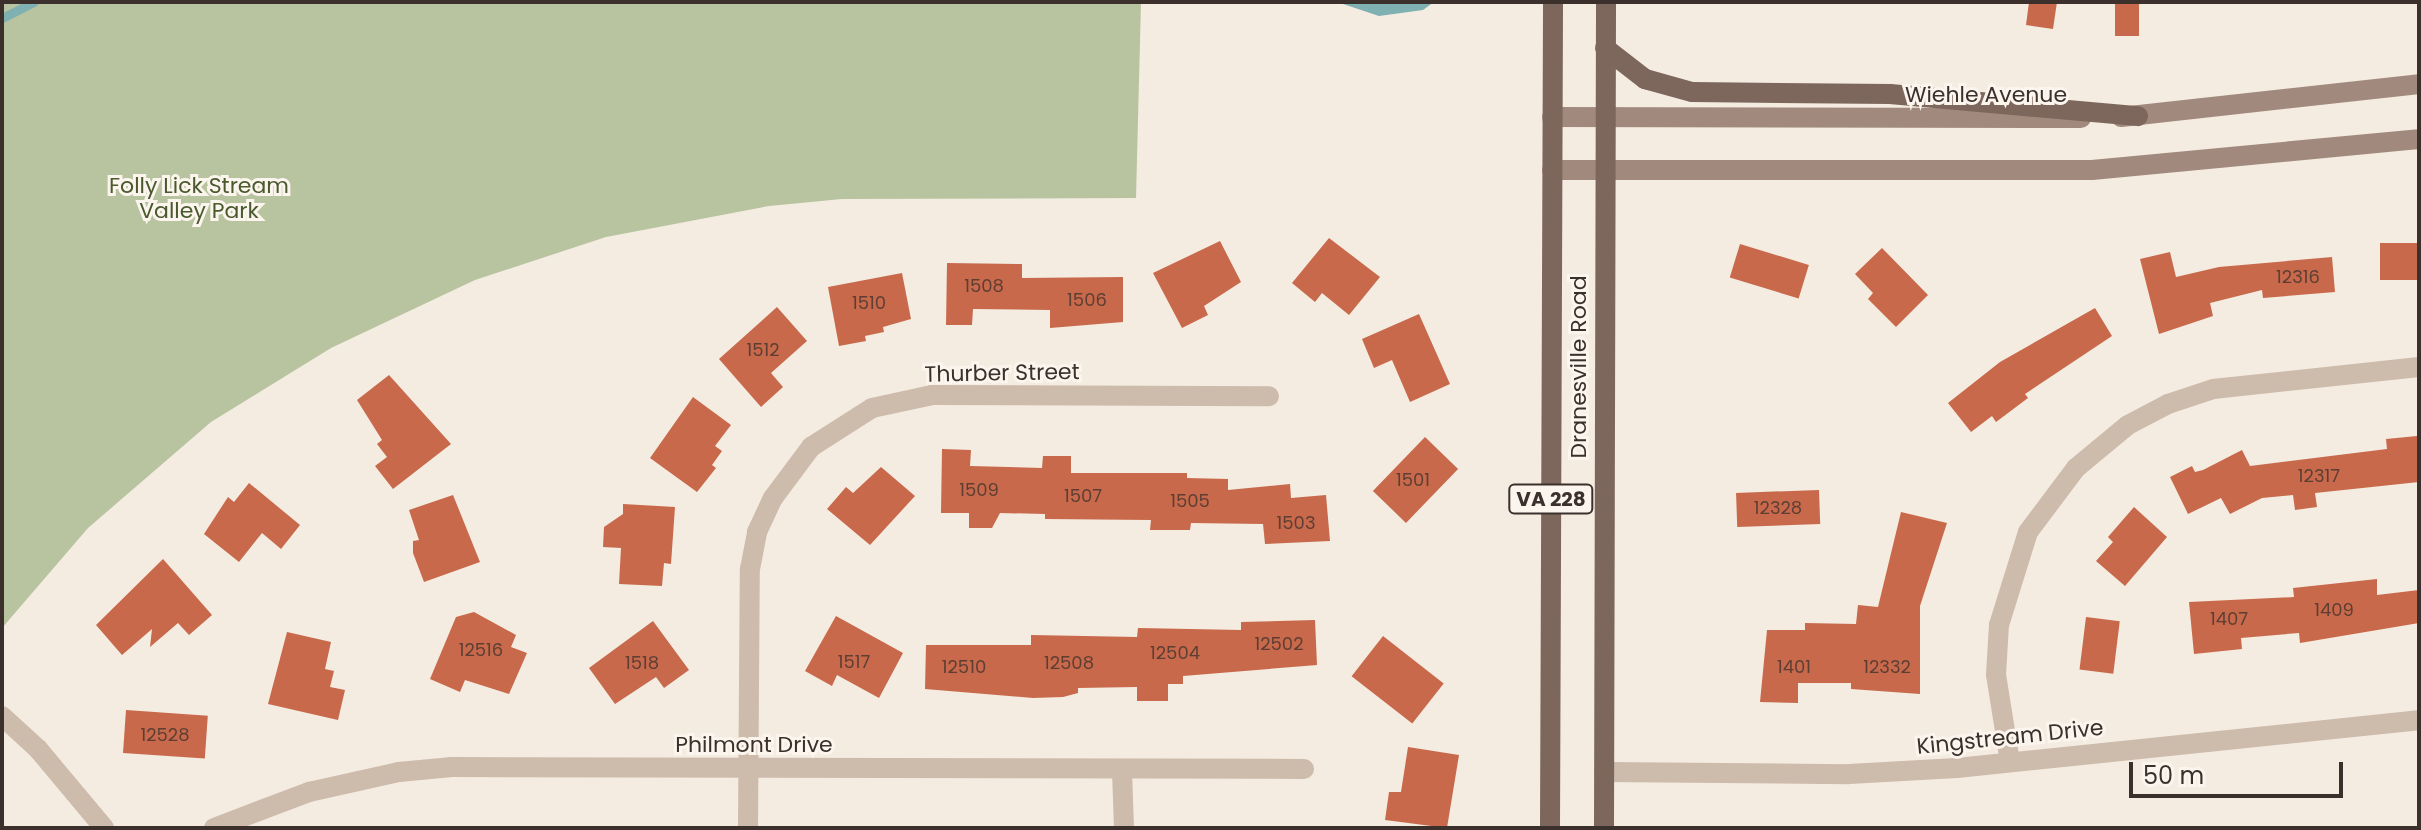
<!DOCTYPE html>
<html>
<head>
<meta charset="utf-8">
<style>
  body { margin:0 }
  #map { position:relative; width:2421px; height:830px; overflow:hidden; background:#f4ebe1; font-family:Poppins,sans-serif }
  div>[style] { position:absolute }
  .green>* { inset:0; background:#b8c4a0 }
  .water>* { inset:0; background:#7fb0b2 }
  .stream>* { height:9px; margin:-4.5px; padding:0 4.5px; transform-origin:4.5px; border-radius:4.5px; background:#7fb0b2 }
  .building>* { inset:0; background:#c8694b; transform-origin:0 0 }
  .minor>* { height:20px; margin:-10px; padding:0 10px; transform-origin:10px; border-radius:10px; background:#cdbbac }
  .secondary>* { height:20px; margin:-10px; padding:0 10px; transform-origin:10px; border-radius:10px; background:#a18a7d }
  .primary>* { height:20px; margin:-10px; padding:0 10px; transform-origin:10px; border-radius:10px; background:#7d675c }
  span { translate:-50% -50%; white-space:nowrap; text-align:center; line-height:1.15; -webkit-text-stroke:6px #fbf5ee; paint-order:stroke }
  .number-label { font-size:18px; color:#5e3e33 }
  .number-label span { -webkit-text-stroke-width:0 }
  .shield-label span { padding:2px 6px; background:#fbf5ee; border:2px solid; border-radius:6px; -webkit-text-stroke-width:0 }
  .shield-label { font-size:20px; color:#3b302b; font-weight:700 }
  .street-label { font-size:22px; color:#3b302b }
  .park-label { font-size:22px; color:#4a5a2e }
  .frame { position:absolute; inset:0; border:4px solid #3b302b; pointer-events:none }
  .scale { position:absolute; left:2129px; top:762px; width:214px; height:36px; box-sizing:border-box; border:4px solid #3b302b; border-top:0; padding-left:10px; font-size:24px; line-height:28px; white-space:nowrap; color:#3b302b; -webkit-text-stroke:6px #fbf5ee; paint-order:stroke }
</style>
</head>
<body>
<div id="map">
  <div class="green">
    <i style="clip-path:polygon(2px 2px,1141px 2px,1136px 198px,842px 199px,769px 206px,606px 237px,475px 280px,331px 348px,211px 422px,88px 528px,2px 628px)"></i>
  </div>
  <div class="water">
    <i style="clip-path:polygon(1337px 2px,1434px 2px,1423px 10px,1379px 16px)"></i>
  </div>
  <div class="stream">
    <i style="left:2px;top:18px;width:36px;rotate:-27deg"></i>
  </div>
  <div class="building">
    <i style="clip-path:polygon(2029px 2px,2057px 2px,2053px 29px,2026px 25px)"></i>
    <i style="left:2115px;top:2px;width:24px;height:34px"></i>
    <i style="clip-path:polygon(1329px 238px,1380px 277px,1349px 315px,1322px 293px,1315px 302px,1292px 283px)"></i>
    <i style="clip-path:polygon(1220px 241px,1241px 282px,1204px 306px,1208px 315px,1182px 328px,1153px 273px)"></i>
    <i style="left:2419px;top:243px;width:37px;height:39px;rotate:90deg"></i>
    <i style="left:1740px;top:244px;width:72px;height:35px;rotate:17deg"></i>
    <i style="clip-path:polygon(1882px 248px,1928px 295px,1896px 327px,1868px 299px,1873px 293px,1855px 274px)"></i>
    <i style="clip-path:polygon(2170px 252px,2176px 277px,2219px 267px,2332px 257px,2335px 292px,2263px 298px,2262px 290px,2210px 303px,2213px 316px,2159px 334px,2140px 259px)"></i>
    <i style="clip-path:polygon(947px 263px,1022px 264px,1022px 278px,1123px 277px,1123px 322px,1050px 328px,1050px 310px,973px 309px,972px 325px,946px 325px)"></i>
    <i style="clip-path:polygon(902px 273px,911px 319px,883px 327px,884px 332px,865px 336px,866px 341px,839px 346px,828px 287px)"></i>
    <i style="clip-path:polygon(777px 307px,807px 341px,771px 373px,783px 387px,761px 407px,719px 359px)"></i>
    <i style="clip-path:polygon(2095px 308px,2112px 336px,2025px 394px,2028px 398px,1996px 422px,1992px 416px,1971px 432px,1948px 403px,2000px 362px)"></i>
    <i style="clip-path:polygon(1419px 314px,1450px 384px,1410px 402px,1392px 360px,1374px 368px,1362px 339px)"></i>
    <i style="clip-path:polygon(389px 375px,451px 444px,393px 489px,375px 466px,387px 457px,377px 444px,382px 440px,357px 400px)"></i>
    <i style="clip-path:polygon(693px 397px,731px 425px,715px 446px,722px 451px,712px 465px,716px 468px,697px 492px,650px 458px)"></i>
    <i style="clip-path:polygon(2417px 436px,2419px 482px,2315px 493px,2317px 507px,2295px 510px,2293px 495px,2262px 498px,2230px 514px,2221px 498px,2188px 514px,2170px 477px,2192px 466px,2195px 472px,2203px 470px,2242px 450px,2250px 466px,2387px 449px,2386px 439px)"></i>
    <i style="left:1425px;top:437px;width:46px;height:75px;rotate:44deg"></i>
    <i style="clip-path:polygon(942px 449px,971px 450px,970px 466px,1042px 468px,1043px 456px,1071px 456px,1071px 473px,1187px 473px,1187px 478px,1228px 479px,1228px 490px,1290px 484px,1291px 498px,1326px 495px,1330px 541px,1265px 544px,1263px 524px,1191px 523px,1190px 530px,1150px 530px,1151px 520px,1045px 519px,1045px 514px,1000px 513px,992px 528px,969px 528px,969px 513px,941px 513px)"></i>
    <i style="clip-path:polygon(881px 467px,915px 496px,870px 545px,827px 509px,846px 487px,853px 493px)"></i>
    <i style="clip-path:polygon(249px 483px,300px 525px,281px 549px,262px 533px,239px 562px,204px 534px,228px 497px,234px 502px)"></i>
    <i style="left:1819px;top:490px;width:34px;height:83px;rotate:88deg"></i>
    <i style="clip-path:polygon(453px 495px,480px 562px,424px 582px,413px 553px,413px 541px,419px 540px,409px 510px)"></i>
    <i style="clip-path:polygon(623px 504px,675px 507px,671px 564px,664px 563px,662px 586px,619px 584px,621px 548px,603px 547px,604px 527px,623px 514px)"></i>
    <i style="clip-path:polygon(2134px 507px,2167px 537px,2125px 586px,2096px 561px,2113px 542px,2108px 537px)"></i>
    <i style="clip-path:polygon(1901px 512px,1947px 523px,1920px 606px,1920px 694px,1851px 689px,1851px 683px,1798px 683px,1798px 703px,1760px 702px,1767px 630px,1805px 630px,1805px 623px,1856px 624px,1858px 605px,1878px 607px)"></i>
    <i style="clip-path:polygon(163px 559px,212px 615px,189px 635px,178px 623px,150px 647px,152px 629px,122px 655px,96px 625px)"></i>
    <i style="clip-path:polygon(2377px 579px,2377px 595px,2419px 590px,2419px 623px,2300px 643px,2299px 633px,2241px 638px,2242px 649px,2194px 654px,2189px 602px,2294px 597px,2293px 588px)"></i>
    <i style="clip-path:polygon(474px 612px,516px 635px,511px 647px,527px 653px,509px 694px,465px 680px,460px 692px,430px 679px,456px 617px)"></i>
    <i style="clip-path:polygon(836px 616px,903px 653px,879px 698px,837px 675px,832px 686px,805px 671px)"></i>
    <i style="left:2086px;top:617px;width:34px;height:53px;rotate:7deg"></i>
    <i style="clip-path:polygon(1315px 620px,1317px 665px,1183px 676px,1183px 684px,1168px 684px,1168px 701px,1137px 701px,1137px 687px,1078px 688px,1078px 693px,1063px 697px,1033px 698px,925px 689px,926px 645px,1031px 645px,1031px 635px,1137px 637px,1138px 628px,1241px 630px,1241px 622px)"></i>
    <i style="clip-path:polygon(653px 621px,689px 670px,664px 688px,656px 677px,615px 704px,589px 668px)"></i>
    <i style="clip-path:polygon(287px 632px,331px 642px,325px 669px,334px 671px,330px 687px,345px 690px,338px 720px,268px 704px)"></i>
    <i style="left:1383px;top:636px;width:77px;height:51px;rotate:38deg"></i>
    <i style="left:126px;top:710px;width:82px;height:43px;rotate:4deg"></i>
    <i style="clip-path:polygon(1408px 747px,1459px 755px,1447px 828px,1385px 820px,1389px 792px,1401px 792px)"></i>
  </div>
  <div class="minor">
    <i style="left:2px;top:716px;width:49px;rotate:42.5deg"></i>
    <i style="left:38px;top:749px;width:103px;rotate:50.1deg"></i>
    <i style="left:2010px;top:762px;width:88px;rotate:-99.1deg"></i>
    <i style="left:1996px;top:675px;width:50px;rotate:-86.6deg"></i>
    <i style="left:1999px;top:625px;width:97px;rotate:-72.7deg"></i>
    <i style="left:2028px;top:532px;width:80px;rotate:-53.1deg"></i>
    <i style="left:2076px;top:468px;width:67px;rotate:-39.6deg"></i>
    <i style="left:2128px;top:425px;width:45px;rotate:-27.7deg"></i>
    <i style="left:2168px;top:404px;width:47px;rotate:-18.4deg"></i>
    <i style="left:2213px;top:389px;width:207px;rotate:-6.1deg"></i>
    <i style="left:1122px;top:771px;width:57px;rotate:88deg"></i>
    <i style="left:1604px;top:772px;width:245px;rotate:0.5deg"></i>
    <i style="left:1849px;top:774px;width:108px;rotate:-3.2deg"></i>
    <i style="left:1957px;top:768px;width:464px;rotate:-5.9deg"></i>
    <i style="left:214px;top:828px;width:102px;rotate:-20.8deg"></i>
    <i style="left:309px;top:792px;width:92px;rotate:-12.5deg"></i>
    <i style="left:399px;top:772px;width:53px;rotate:-5.4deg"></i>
    <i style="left:452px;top:767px;width:852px;rotate:0.13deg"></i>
    <i style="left:748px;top:828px;width:259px;rotate:-89.6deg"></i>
    <i style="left:750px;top:569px;width:38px;rotate:-79deg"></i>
    <i style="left:757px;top:532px;width:38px;rotate:-65deg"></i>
    <i style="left:773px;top:498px;width:64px;rotate:-53.3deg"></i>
    <i style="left:811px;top:447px;width:72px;rotate:-32.6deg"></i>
    <i style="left:872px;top:408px;width:61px;rotate:-12.2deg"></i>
    <i style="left:932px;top:395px;width:337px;rotate:0.2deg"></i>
  </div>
  <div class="secondary">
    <i style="left:1552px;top:117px;width:529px;rotate:0.11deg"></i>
    <i style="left:2121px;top:117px;width:300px;rotate:-6.3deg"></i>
    <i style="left:1552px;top:170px;width:540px"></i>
    <i style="left:2092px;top:170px;width:328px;rotate:-5.4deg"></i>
  </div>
  <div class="primary">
    <i style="left:1605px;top:48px;width:51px;rotate:37.8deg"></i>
    <i style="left:1645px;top:79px;width:49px;rotate:15.5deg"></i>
    <i style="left:1692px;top:92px;width:198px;rotate:0.6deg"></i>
    <i style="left:1890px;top:94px;width:249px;rotate:5.1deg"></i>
    <i style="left:1550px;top:828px;width:826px;rotate:-89.79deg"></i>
    <i style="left:1604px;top:828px;width:826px;rotate:-89.86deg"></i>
  </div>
  <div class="number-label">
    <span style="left:2298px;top:277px">12316</span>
    <span style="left:984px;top:286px">1508</span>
    <span style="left:1087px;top:300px">1506</span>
    <span style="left:869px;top:303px">1510</span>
    <span style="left:763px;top:350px">1512</span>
    <span style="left:2319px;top:476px">12317</span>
    <span style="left:1413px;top:480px">1501</span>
    <span style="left:979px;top:490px">1509</span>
    <span style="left:1083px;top:496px">1507</span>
    <span style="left:1190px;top:501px">1505</span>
    <span style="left:1778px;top:508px">12328</span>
    <span style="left:1296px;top:523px">1503</span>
    <span style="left:2334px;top:610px">1409</span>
    <span style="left:2229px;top:619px">1407</span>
    <span style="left:1279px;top:644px">12502</span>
    <span style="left:481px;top:650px">12516</span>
    <span style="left:1175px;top:653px">12504</span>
    <span style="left:854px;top:662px">1517</span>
    <span style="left:642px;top:663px">1518</span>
    <span style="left:1069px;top:663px">12508</span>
    <span style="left:964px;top:667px">12510</span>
    <span style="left:1794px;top:667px">1401</span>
    <span style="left:1887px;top:667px">12332</span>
    <span style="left:165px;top:735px">12528</span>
  </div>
  <div class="shield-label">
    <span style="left:1551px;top:499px">VA 228</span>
  </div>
  <div class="street-label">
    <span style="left:1986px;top:95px">Wiehle Avenue</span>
    <span style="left:1579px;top:367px;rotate:-90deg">Dranesville Road</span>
    <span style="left:1002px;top:373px;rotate:-1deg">Thurber Street</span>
    <span style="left:2010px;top:737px;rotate:-6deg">Kingstream Drive</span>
    <span style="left:754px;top:745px">Philmont Drive</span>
  </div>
  <div class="park-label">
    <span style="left:199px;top:198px">Folly Lick Stream<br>Valley Park</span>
  </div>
  <div class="frame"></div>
  <div class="scale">50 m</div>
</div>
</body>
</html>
